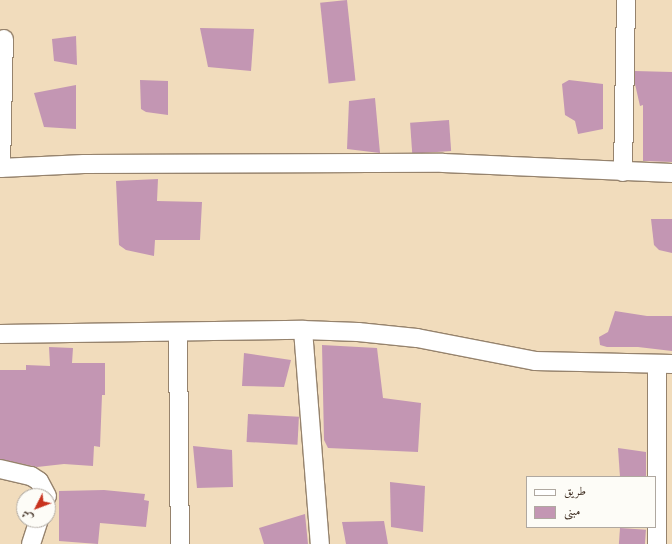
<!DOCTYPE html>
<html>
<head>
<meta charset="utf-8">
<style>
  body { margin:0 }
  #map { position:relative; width:672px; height:544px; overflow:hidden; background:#f1dcbc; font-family:"IM FELL Great Primer",Amiri,serif }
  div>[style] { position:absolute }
  .building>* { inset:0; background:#c396b3; transform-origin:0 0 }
  .roads { filter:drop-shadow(1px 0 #96836d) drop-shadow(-1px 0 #96836d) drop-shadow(0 1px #96836d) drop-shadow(0 -1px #96836d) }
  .minor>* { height:18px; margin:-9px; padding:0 9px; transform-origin:9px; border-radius:9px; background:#fff }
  span { translate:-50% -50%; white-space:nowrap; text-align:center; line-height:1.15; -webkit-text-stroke:3px #fdfcf7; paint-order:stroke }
  .legend { position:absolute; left:526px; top:476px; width:130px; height:52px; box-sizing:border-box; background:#fdfcf7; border:1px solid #afa8a0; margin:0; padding:5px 7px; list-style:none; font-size:12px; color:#3b2a1e }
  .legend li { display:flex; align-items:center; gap:8px; height:20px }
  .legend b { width:20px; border:1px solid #afa8a0 }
  .north { position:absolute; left:16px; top:488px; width:40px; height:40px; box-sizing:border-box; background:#fdfcf7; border:1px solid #afa8a0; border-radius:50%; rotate:228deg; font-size:11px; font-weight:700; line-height:16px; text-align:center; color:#3b2a1e }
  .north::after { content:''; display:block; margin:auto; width:14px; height:18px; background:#c8321e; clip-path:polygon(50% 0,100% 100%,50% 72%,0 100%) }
</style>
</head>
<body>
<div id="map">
  <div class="building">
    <i style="left:347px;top:0;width:81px;height:27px;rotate:84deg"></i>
    <i style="clip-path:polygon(200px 28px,254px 29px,251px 71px,208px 67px)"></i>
    <i style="clip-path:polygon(76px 36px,77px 65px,54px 61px,52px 39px)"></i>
    <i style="clip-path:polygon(635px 71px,672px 72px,672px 162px,643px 161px,643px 105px,640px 106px,635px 84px)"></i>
    <i style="clip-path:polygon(140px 80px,168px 81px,168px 115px,146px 112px,141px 109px)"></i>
    <i style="clip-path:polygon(569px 80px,603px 84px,603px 129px,578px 134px,575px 121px,565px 115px,562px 84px)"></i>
    <i style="clip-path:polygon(76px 85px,76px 129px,44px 127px,34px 93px)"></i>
    <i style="clip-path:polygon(375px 98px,380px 153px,347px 149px,349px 101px)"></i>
    <i style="left:449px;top:120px;width:31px;height:39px;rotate:86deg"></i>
    <i style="clip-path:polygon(158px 179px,157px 201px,202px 202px,200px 240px,155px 240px,154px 256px,126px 250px,119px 245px,116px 181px)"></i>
    <i style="clip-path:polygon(651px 219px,672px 219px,672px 253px,659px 250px,654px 245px)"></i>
    <i style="clip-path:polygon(615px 311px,647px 316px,672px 316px,672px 351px,638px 347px,607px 347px,600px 345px,599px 337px,608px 332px)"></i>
    <i style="clip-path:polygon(322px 345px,377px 348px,383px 398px,421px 403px,418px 452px,328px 448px,324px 440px)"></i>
    <i style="clip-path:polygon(49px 347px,73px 348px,72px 363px,105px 363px,105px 395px,102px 395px,100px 447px,94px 446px,93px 466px,64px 464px,37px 467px,0 459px,0 370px,26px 370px,26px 365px,50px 366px)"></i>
    <i style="clip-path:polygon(244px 353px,291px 360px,284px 387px,242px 386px)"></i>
    <i style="left:248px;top:414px;width:51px;height:28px;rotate:3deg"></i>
    <i style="clip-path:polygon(193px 446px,232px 450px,233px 487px,197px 488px)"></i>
    <i style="clip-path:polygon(618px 448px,646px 452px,646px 477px,620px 477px)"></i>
    <i style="clip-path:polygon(390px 482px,425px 486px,423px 532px,391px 527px)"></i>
    <i style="clip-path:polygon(104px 490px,145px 494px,144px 500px,149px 501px,146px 527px,100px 523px,98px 544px,59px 541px,59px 491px)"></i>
    <i style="clip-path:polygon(305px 514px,308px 544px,264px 544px,259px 528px)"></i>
    <i style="clip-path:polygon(384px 521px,388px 544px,346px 544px,342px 522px)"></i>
    <i style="left:620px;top:528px;width:26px;height:16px;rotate:4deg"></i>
  </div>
  <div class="roads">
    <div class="minor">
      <i style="left:0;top:168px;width:84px;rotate:-2.7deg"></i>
      <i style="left:84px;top:164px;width:359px;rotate:-0.2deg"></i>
      <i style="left:443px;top:163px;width:229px;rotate:2.5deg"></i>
      <i style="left:1px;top:168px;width:129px;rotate:-88.7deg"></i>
      <i style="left:623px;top:172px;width:172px;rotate:-89deg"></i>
      <i style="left:303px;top:330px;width:215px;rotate:85.5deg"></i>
      <i style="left:178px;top:332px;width:212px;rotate:89.5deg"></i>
      <i style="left:0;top:334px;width:303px;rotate:-0.8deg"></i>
      <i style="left:303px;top:330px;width:55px;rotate:2.1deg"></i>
      <i style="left:358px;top:332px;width:59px;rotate:5.8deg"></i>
      <i style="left:417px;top:338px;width:120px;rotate:11deg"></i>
      <i style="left:535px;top:361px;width:137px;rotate:1.3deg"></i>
      <i style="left:657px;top:364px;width:180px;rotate:90deg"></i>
      <i style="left:0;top:469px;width:32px;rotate:13deg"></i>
      <i style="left:31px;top:476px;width:9px;rotate:32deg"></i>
      <i style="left:39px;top:481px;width:17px;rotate:62deg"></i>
      <i style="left:31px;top:544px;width:25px;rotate:-72deg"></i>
    </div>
  </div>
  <ul class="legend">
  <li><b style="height:5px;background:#fff"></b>طريق</li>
  <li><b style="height:11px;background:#c396b3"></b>مبنى</li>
  </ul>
  <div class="north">ش</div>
</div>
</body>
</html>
